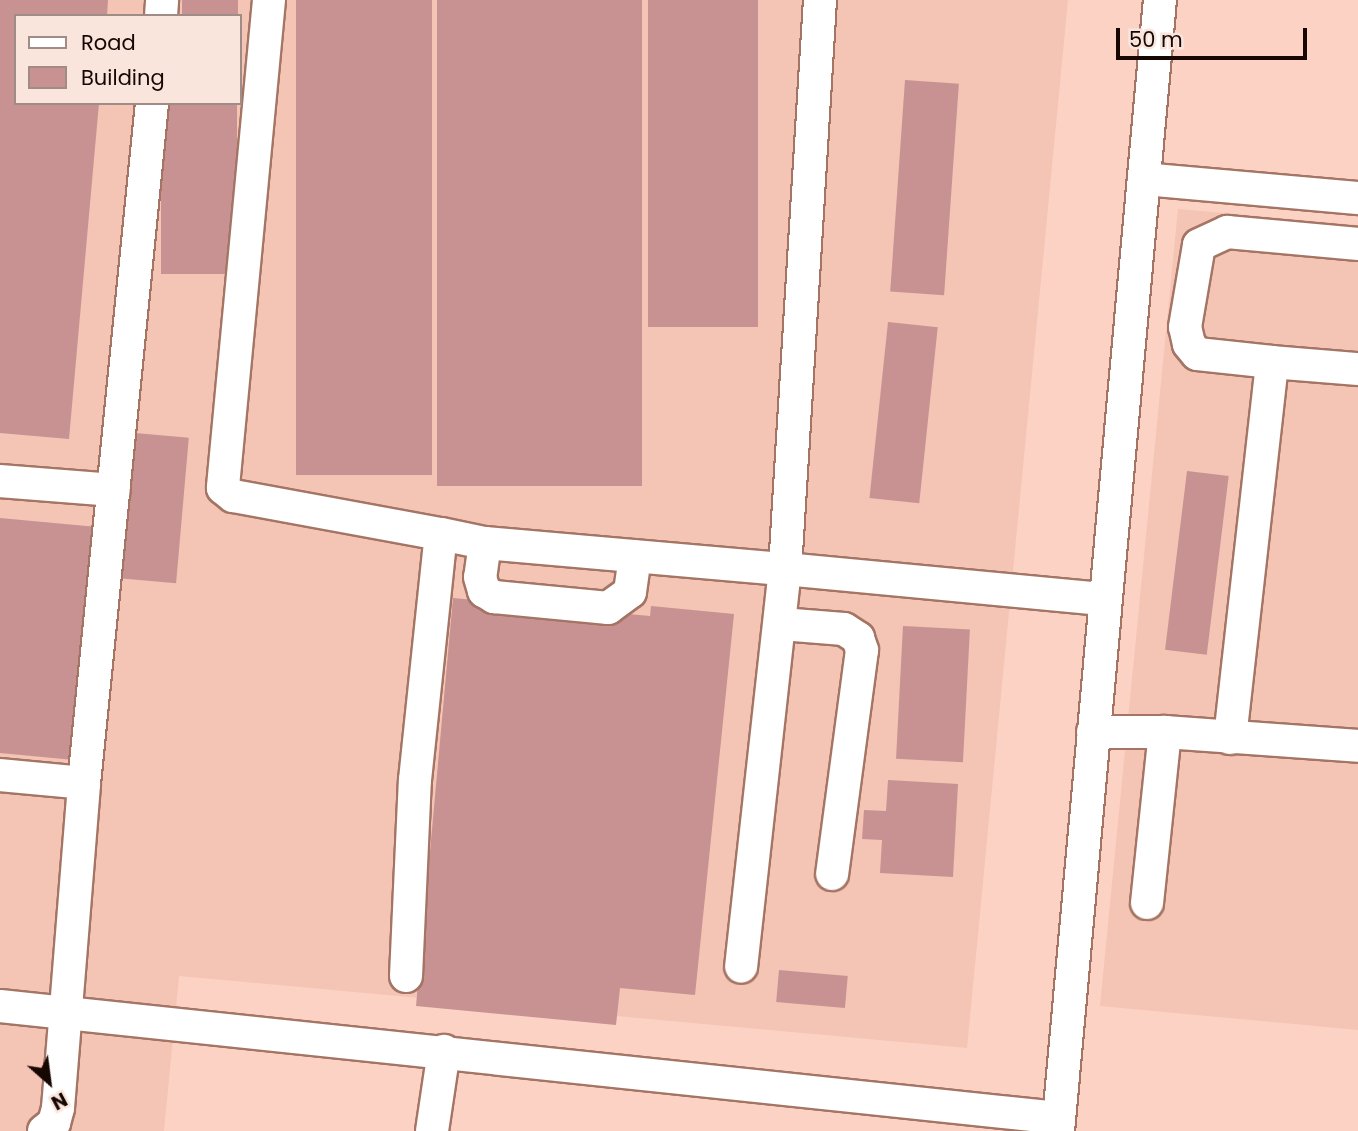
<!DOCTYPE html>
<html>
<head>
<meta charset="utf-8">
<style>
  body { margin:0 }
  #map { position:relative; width:1358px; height:1131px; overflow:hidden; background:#fcd2c4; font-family:Poppins,sans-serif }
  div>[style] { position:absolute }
  .built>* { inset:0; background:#f4c4b4 }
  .building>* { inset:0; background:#c79291; transform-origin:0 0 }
  .roads { filter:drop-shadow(2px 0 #a47565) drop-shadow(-2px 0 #a47565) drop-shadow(0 2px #a47565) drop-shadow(0 -2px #a47565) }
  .minor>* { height:32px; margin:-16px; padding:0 16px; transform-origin:16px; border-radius:16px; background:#fff }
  span { translate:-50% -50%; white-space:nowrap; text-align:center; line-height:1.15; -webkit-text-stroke:5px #fae5dd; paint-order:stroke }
  .legend { position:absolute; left:14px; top:14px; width:228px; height:91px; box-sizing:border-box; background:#fae5dd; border:2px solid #9f8c86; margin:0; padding:9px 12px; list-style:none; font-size:21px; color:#170703 }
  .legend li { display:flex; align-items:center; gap:14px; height:35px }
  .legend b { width:35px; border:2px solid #9f8c86 }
  .north { position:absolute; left:14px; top:1047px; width:70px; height:70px; -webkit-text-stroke:5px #fae5dd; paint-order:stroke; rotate:152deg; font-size:19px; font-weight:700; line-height:28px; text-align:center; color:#170703 }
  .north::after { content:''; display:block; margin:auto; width:24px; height:32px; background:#170703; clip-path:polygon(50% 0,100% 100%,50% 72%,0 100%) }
  .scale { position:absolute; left:1116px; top:28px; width:191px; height:32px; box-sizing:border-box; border:4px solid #170703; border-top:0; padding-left:9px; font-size:21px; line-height:24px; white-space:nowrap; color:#170703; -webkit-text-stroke:5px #fae5dd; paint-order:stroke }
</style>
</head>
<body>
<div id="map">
  <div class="built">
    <i style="clip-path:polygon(evenodd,0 0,1068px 0,967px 1048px,179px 976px,164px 1131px,0 1131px,0 0,16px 16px,240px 16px,240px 103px,16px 103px,16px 16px)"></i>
    <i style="clip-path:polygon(1178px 209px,1358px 225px,1358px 1030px,1100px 1006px)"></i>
  </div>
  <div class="building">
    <i style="clip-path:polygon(0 0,108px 0,107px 16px,16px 16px,16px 103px,99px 103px,69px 439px,0 433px)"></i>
    <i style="left:182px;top:0;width:56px;height:16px"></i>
    <i style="left:296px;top:0;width:136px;height:475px"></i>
    <i style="left:437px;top:0;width:205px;height:486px"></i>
    <i style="left:648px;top:0;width:110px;height:327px"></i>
    <i style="left:905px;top:80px;width:54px;height:212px;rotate:4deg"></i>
    <i style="left:161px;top:103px;width:76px;height:171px"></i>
    <i style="left:888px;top:322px;width:50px;height:177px;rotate:6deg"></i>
    <i style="left:135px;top:433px;width:54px;height:146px;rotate:5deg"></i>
    <i style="left:1187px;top:471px;width:42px;height:180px;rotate:7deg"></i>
    <i style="clip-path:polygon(0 518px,97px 527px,74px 760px,0 753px)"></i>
    <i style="clip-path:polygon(453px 598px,650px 616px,651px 606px,734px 614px,695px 995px,620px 988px,616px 1025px,416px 1006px)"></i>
    <i style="left:903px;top:626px;width:67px;height:133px;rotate:3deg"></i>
    <i style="clip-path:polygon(888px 780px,958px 784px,953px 877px,880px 873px,882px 840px,862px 839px,864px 810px,886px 811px)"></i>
    <i style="left:779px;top:970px;width:69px;height:32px;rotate:5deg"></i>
  </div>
  <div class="roads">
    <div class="minor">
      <i style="left:269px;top:0;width:490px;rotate:95.4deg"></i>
      <i style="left:223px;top:488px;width:13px;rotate:39deg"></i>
      <i style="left:233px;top:496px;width:211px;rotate:10.4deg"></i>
      <i style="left:820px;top:0;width:570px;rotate:93.52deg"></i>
      <i style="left:785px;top:569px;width:321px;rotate:5.4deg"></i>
      <i style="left:161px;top:16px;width:16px;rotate:-86deg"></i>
      <i style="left:1144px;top:179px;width:215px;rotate:5.1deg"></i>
      <i style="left:1272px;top:362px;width:75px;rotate:-173.9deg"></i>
      <i style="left:1197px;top:354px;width:13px;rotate:-129deg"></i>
      <i style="left:1189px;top:344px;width:17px;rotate:-103deg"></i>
      <i style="left:1185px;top:327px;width:83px;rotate:-80.3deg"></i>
      <i style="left:1199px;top:245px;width:31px;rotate:-25deg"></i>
      <i style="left:1227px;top:232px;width:132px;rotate:5.2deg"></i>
      <i style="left:0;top:481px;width:114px;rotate:4.5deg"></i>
      <i style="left:485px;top:543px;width:34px;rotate:98deg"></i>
      <i style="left:480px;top:577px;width:15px;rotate:74deg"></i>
      <i style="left:484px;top:591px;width:12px;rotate:31deg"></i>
      <i style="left:494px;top:597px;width:115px;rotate:5.5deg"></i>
      <i style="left:608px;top:608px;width:27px;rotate:-36deg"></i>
      <i style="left:630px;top:592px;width:36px;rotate:-82deg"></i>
      <i style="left:781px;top:624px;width:63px;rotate:4.5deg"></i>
      <i style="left:844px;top:629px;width:17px;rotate:33deg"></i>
      <i style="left:858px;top:638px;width:13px;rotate:72deg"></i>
      <i style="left:862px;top:650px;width:226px;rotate:97.6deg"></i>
      <i style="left:1093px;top:732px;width:72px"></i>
      <i style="left:1165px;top:732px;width:194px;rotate:4.1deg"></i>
      <i style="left:1230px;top:738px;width:378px;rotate:-83.6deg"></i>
      <i style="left:1272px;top:362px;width:86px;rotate:4.7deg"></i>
      <i style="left:0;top:775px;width:84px;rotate:5.4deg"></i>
      <i style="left:1147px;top:903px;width:172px;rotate:-84deg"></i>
      <i style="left:406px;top:976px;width:196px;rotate:-87.4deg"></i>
      <i style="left:415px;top:780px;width:247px;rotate:-84deg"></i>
      <i style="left:441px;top:534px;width:45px;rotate:11.6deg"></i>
      <i style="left:485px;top:543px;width:301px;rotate:5deg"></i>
      <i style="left:785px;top:569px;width:400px;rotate:96.3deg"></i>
      <i style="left:0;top:1006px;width:1064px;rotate:6.04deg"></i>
      <i style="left:44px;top:1131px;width:13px;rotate:-39deg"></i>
      <i style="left:54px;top:1123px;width:16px;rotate:-75deg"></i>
      <i style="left:58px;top:1108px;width:326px;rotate:-85.4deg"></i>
      <i style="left:84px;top:783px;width:683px;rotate:-84.29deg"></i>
      <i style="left:432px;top:1131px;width:81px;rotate:-81.5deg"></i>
      <i style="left:1058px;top:1131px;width:1136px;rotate:-84.85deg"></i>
    </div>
  </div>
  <ul class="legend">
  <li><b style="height:9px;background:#fff"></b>Road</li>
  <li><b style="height:19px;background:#c79291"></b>Building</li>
  </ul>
  <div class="north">N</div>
  <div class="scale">50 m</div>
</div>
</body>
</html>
